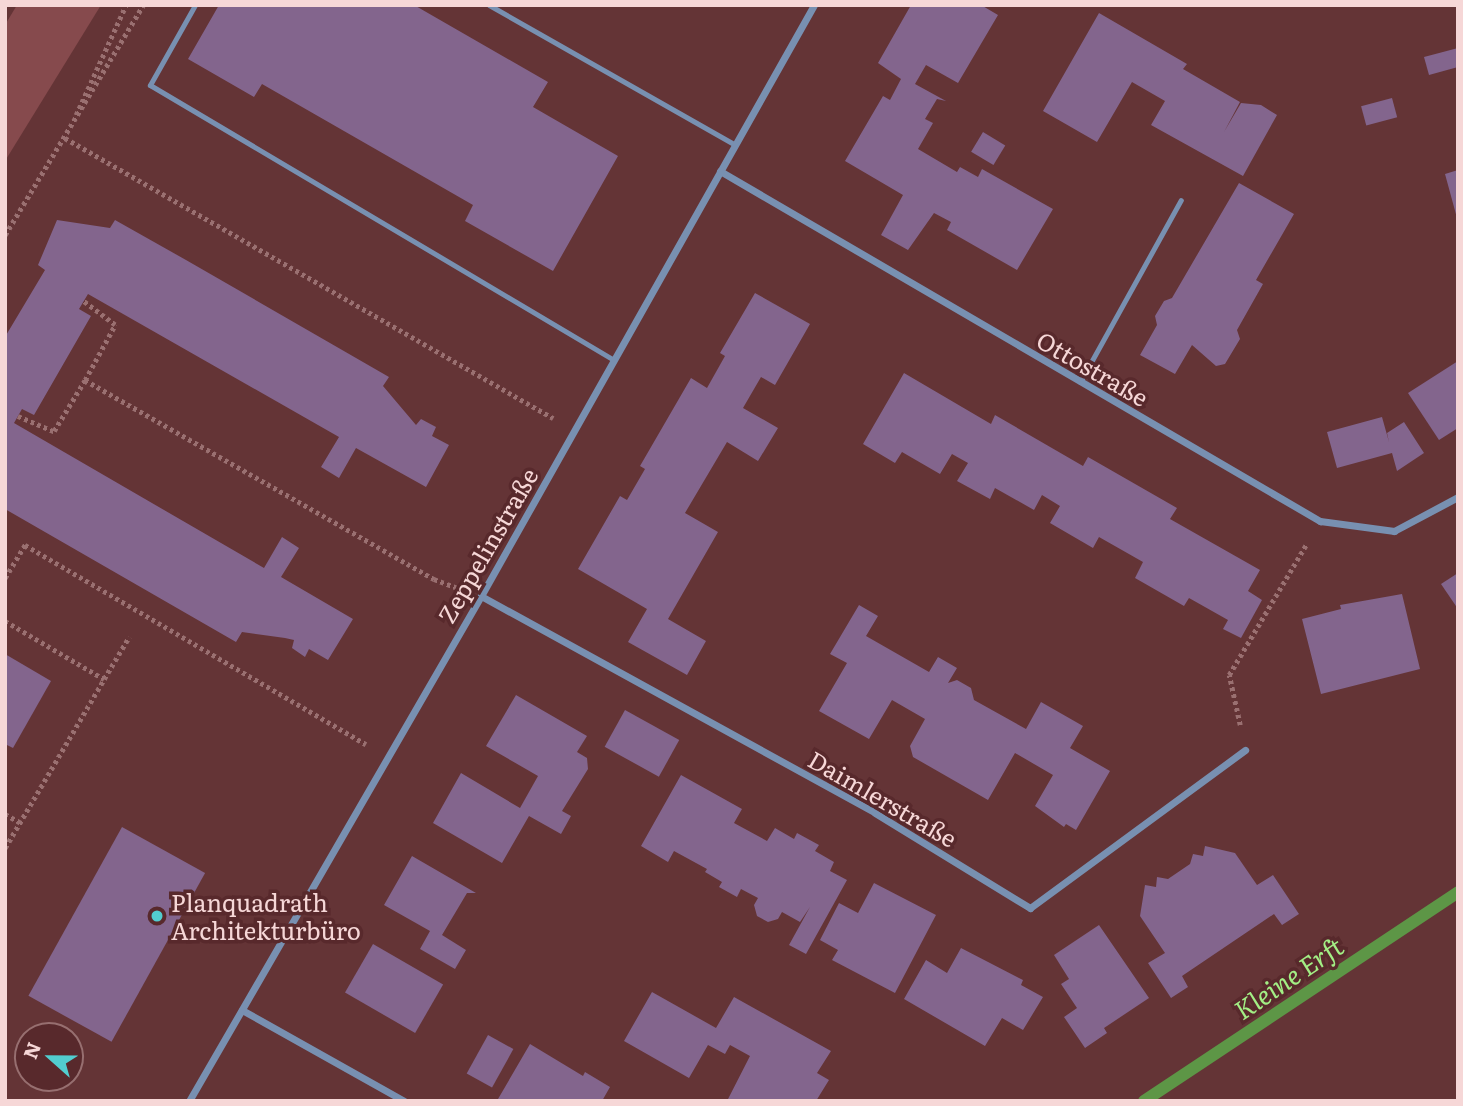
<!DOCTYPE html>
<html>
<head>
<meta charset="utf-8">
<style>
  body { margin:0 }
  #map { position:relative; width:1463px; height:1106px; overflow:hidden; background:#643436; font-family:Literata,serif }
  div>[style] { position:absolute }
  .green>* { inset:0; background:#864a4d }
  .stream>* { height:12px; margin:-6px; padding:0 6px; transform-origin:6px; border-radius:6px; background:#5d9646 }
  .building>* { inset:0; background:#83658d; transform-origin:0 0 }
  .path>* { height:4.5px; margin-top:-2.25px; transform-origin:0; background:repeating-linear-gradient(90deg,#9a7071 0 3.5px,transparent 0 7px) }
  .service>* { height:5px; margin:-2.5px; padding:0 2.5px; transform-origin:2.5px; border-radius:2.5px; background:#7890b1 }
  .minor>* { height:7px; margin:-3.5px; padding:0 3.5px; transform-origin:3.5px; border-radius:3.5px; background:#7890b1 }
  .dots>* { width:19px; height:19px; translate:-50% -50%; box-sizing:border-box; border:4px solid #58292c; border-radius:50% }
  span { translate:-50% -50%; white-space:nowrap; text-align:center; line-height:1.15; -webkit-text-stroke:7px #58292c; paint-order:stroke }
  .street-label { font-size:24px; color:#f6d7d7 }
  .poi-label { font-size:24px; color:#f6d7d7 }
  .left { translate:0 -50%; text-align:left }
  .water-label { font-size:26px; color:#a3ef85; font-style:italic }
  .frame { position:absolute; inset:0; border:7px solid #f6d7d7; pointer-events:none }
  .north { position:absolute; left:14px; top:1022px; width:70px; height:70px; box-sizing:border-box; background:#58292c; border:2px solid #976f70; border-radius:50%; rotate:291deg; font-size:19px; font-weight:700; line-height:28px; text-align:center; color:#f6d7d7 }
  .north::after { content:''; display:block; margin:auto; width:24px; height:32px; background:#52cdcf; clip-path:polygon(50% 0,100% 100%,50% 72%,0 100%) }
</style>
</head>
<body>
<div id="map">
  <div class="green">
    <i style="clip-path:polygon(17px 5px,101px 5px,5px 161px,5px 25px)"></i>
  </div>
  <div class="stream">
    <i style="left:1144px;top:1101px;width:377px;rotate:-33.6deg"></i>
  </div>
  <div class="building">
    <i style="clip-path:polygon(219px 5px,414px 5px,548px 82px,533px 107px,618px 156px,553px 271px,465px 221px,473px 205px,262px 84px,254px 97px,188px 59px)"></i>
    <i style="clip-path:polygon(911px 5px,981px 5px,998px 15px,958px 83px,926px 65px,915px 84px,946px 101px,937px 99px,925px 119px,933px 123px,918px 149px,957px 172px,960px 167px,978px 177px,982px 169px,1053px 209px,1017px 270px,947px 230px,951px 222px,934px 213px,908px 250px,881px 235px,903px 195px,845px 161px,883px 96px,890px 100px,901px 79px,878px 63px)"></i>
    <i style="clip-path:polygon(1099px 13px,1187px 64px,1183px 69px,1240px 102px,1224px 132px,1241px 103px,1261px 105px,1277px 115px,1243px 176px,1151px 125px,1165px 101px,1132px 82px,1097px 142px,1043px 111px)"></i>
    <i style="clip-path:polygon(1458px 48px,1458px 67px,1429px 75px,1424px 57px)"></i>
    <i style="left:1392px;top:98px;width:20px;height:32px;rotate:75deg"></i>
    <i style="left:983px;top:132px;width:26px;height:23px;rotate:31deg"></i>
    <i style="clip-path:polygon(1458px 170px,1458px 218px,1457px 218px,1445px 174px)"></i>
    <i style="clip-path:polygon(1239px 183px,1294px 214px,1256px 280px,1263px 284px,1237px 330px,1240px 339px,1225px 364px,1216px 366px,1192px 345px,1175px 374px,1140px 355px,1157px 325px,1155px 316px,1164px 301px,1172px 298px)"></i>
    <i style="clip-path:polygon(57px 220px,110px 228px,115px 220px,186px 260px,389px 377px,383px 386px,416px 425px,421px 419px,436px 427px,432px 436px,449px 445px,426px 487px,356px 448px,339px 478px,321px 467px,339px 437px,88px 294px,79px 309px,91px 316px,34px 415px,22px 409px,14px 423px,264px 568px,282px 537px,299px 548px,281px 577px,353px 619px,328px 660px,309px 649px,305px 657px,292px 648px,294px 640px,285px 638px,242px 632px,236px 642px,5px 509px,5px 337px,45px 270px,38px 265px)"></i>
    <i style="clip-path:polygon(755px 293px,810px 324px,775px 385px,761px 377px,743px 408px,778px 428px,758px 461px,727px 442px,685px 513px,718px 532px,668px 619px,706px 641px,687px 675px,628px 642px,647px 609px,578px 569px,620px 496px,627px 500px,645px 469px,640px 466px,691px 378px,707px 388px,725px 356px,720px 353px)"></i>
    <i style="clip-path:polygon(1458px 361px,1458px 428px,1439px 440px,1408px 393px)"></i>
    <i style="clip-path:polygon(904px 373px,991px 424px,995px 415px,1083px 466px,1088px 457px,1177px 508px,1170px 519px,1260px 570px,1248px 591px,1262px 600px,1241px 638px,1223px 629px,1228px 620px,1189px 598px,1184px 606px,1135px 578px,1143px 562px,1099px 537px,1093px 548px,1050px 523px,1060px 506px,1042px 495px,1034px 510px,995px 488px,990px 499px,957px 481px,968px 463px,952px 454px,940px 474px,902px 452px,895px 463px,863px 444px)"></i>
    <i style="clip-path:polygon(1382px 417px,1389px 442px,1387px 433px,1404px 422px,1424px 453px,1397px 471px,1392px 453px,1337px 468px,1327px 432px)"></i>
    <i style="clip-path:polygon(1458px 573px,1458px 609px,1441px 584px)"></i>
    <i style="clip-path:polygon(1402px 594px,1420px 669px,1321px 694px,1302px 619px,1341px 609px,1340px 605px)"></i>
    <i style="clip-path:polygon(859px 605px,878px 616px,866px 636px,929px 672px,938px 657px,957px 668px,948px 683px,957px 680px,971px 688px,974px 700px,1026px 729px,1041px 702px,1083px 726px,1070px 748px,1110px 771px,1076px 830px,1066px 824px,1064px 827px,1035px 806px,1053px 775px,1015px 753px,988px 800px,913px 757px,910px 746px,925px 719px,892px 700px,869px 739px,819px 711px,847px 663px,830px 654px)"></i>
    <i style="clip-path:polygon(5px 654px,51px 681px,13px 748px,5px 744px)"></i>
    <i style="clip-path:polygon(516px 695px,587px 736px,577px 752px,587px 758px,588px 769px,562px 811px,571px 816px,561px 834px,529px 816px,502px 863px,433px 823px,461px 773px,520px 808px,538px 776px,486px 746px)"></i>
    <i style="left:625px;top:710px;width:62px;height:42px;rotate:29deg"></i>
    <i style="clip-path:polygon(681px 775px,742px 809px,734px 823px,767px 841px,775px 828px,794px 839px,797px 833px,819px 845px,815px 851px,834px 862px,830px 871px,847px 880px,806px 954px,789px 945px,810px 907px,800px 922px,782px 912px,778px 919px,768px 922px,757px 916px,754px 905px,758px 898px,741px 889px,737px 897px,719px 887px,722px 882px,705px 872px,707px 869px,674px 851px,668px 862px,641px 846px)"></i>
    <i style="left:122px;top:827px;width:95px;height:193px;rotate:29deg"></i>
    <i style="clip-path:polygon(1205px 846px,1235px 853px,1257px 885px,1273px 875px,1299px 914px,1282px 925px,1274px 914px,1182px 976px,1188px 987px,1171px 998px,1148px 963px,1165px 953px,1140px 916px,1145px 885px,1156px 887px,1157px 877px,1168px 879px,1190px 864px,1193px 854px,1203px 856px)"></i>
    <i style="clip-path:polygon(412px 856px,476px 893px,467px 893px,442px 935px,466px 950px,455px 969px,420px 949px,430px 931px,384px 905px)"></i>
    <i style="clip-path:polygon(874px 883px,936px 915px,895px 993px,832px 960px,838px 950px,820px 940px,839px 903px,858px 913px)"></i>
    <i style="clip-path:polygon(1099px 925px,1149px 998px,1104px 1028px,1107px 1033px,1085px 1048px,1064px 1017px,1077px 1008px,1061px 984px,1069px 979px,1054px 955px)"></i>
    <i style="left:373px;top:944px;width:81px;height:56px;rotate:30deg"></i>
    <i style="clip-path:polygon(961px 948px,1023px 980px,1021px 985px,1043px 997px,1023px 1030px,1002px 1018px,985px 1046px,904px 999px,926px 960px,947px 973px)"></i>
    <i style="clip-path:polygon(652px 992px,716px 1028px,734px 997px,831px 1051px,817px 1073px,829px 1080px,816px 1101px,727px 1101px,750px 1056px,730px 1045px,725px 1054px,708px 1045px,689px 1078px,624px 1041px)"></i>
    <i style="left:488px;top:1035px;width:29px;height:44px;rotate:29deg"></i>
    <i style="clip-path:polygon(530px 1044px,583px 1076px,585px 1072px,610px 1087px,602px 1101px,498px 1099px)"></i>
  </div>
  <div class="path">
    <i style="left:76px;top:115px;width:121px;rotate:-65.6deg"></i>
    <i style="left:65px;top:138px;width:563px;rotate:29.85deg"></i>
    <i style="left:5px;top:235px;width:268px;rotate:-59deg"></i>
    <i style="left:85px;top:380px;width:402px;rotate:29.7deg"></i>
    <i style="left:434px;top:579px;width:25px;rotate:21deg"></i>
    <i style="left:18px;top:416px;width:39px;rotate:23deg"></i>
    <i style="left:54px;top:431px;width:60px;rotate:-58.7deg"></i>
    <i style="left:85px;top:380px;width:63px;rotate:-61.4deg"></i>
    <i style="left:115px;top:325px;width:40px;rotate:-143deg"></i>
    <i style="left:5px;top:578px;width:39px;rotate:-59deg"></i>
    <i style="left:25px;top:545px;width:395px;rotate:30.3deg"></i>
    <i style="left:5px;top:621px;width:115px;rotate:30.4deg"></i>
    <i style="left:104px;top:679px;width:49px;rotate:-59.2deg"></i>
    <i style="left:1240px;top:725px;width:51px;rotate:-102.4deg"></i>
    <i style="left:1229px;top:675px;width:153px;rotate:-59.4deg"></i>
    <i style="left:5px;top:814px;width:18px;rotate:29deg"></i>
    <i style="left:5px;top:848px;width:196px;rotate:-59.6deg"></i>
  </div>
  <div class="service">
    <i style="left:195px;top:5px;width:92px;rotate:119.4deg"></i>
    <i style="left:150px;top:85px;width:539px;rotate:30.65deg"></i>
    <i style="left:489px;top:5px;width:283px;rotate:29.6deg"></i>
    <i style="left:1080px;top:382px;width:208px;rotate:-61deg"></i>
  </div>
  <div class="minor">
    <i style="left:720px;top:171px;width:695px;rotate:30.26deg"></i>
    <i style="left:1320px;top:521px;width:75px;rotate:7.7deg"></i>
    <i style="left:1394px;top:531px;width:72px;rotate:-28deg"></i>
    <i style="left:481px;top:596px;width:450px;rotate:28.8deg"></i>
    <i style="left:875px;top:813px;width:182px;rotate:31.5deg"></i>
    <i style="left:1030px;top:908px;width:267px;rotate:-36.3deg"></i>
    <i style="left:242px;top:1010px;width:186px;rotate:29.3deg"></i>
    <i style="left:189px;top:1101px;width:583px;rotate:-59.96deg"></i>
    <i style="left:481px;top:596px;width:678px;rotate:-60.6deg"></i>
  </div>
  <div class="dots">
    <i style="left:157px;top:916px;background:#52cdcf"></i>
  </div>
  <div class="street-label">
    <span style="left:1093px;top:368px;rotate:30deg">Ottostraße</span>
    <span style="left:487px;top:545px;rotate:-60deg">Zeppelinstraße</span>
    <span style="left:883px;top:798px;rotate:30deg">Daimlerstraße</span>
  </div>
  <div class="poi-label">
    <span class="left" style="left:171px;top:916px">Planquadrath<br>Architekturbüro</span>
  </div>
  <div class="water-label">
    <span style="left:1288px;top:977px;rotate:-34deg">Kleine Erft</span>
  </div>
  <div class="frame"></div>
  <div class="north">N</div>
</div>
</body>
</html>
